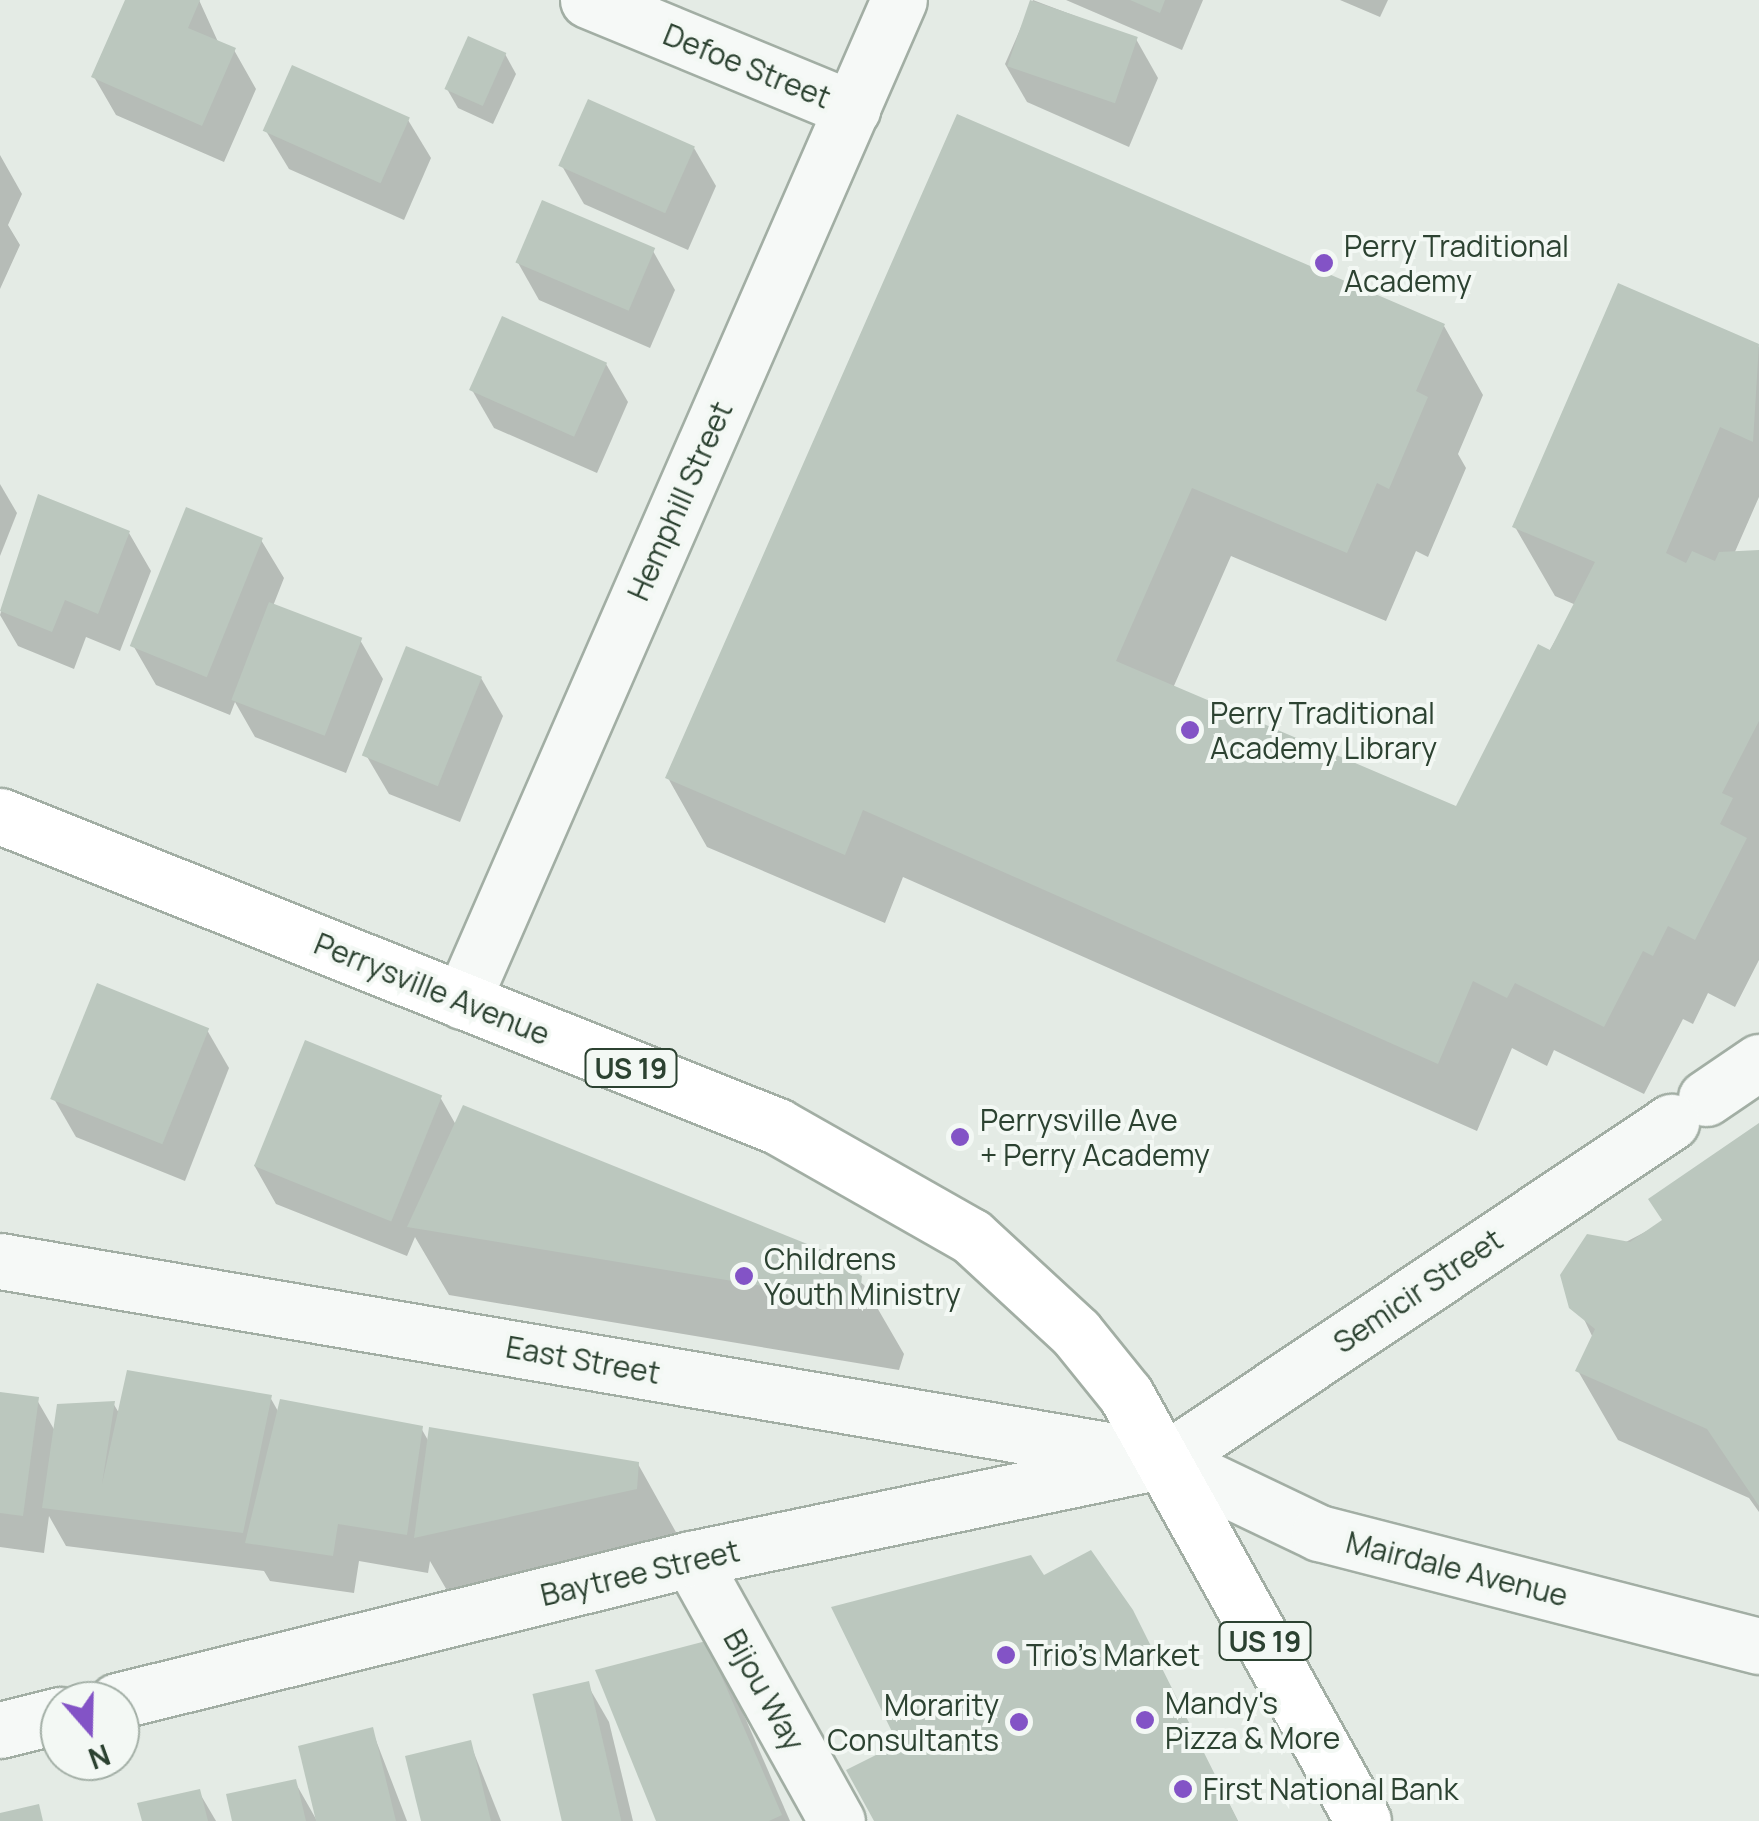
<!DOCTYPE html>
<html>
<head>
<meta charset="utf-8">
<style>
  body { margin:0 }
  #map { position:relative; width:1759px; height:1821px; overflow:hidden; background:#e4ebe5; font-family:Manrope,sans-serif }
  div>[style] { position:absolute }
  .shadow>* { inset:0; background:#0003 }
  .building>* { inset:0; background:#bbc7be; transform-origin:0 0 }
  .roads { filter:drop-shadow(2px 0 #a2aea4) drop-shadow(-2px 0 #a2aea4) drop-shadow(0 2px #a2aea4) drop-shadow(0 -2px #a2aea4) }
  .minor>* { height:55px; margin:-27.5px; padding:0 27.5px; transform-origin:27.5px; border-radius:27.5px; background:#f6f9f7 }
  .major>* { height:55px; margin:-27.5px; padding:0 27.5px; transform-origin:27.5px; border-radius:27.5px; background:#fff }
  .dots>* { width:28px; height:28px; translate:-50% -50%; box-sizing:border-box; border:5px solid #f3f8f4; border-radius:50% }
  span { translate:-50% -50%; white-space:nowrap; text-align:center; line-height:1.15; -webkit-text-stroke:8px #f3f8f4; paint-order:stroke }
  .shield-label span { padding:2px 8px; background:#f3f8f4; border:2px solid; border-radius:8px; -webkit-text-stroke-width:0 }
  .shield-label { font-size:28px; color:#2c4231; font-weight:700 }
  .street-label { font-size:30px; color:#2c4231 }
  .poi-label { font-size:30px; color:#2c4231 }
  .left { translate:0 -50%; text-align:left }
  .right { translate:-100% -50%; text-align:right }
  .north { position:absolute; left:40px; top:1681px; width:100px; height:100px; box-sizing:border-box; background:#f3f8f4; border:2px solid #a3afa6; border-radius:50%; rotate:160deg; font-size:28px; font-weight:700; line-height:40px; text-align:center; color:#2c4231 }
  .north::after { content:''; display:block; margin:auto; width:35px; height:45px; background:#8353c6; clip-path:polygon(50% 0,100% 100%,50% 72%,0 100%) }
</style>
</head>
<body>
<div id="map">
  <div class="shadow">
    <i style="clip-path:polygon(127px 0,199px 0,219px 44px,234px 50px,256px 89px,224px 162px,116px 115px,94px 77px)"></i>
    <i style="clip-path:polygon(1033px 0,1136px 39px,1158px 78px,1129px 147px,1027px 102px,1005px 64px)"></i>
    <i style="clip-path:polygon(1066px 0,1203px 0,1182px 50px)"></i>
    <i style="clip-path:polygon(1340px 0,1388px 0,1380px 17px)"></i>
    <i style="clip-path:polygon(505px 54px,516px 74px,493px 124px,458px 108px,447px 89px)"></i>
    <i style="clip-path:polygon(408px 120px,431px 158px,404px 220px,289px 169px,266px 131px)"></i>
    <i style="clip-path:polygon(694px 148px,716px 186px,688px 250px,584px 204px,562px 166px)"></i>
    <i style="clip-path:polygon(0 155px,22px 194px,8px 225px,20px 245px,0 289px)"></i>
    <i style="clip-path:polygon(653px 251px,675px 290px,650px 348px,539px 300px,517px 261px)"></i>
    <i style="clip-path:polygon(1619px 286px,1759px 347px,1759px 497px,1734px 554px,1759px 553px,1759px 960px,1735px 1007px,1708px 993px,1693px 1024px,1683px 1019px,1644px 1094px,1554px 1050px,1547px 1066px,1512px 1048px,1477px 1131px,903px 877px,885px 923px,707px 847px,668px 778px,1444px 326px,1483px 395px,1458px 454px,1466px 468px,1428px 557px,1416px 551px,1386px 621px,1231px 556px,1173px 688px,1457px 809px,1576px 605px,1555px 596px,1515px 527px)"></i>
    <i style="clip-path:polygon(606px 364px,628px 402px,597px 473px,494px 428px,472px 390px)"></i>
    <i style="clip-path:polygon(0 484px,17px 513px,0 556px)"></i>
    <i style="clip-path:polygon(39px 497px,129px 533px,151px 571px,120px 651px,86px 637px,74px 669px,18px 646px,0 615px)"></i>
    <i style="clip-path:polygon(261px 540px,284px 578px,273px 606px,360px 640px,383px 679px,346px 773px,255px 737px,235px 702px,230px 715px,156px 685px,134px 647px)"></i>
    <i style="clip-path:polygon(481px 678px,503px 716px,460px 822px,389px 794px,366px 755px)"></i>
    <i style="clip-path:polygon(207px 1030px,229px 1068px,185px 1181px,76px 1137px,54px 1099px)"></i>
    <i style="clip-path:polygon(440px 1097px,456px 1125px,821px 1252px,864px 1285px,904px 1354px,899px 1370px,449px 1295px,415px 1237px,407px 1256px,276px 1204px,254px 1165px)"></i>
    <i style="clip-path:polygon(1759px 1126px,1759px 1512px,1749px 1498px,1618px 1440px,1578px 1371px,1593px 1338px,1563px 1275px,1664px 1222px)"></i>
    <i style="clip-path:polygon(0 1395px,37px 1400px,55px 1431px,113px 1403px,119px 1413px,270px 1397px,279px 1413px,421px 1428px,429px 1442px,638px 1464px,677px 1534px,676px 1558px,456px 1606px,430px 1561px,428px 1573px,359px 1561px,354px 1593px,270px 1581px,264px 1571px,66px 1546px,49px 1516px,44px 1553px,0 1547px)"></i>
    <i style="clip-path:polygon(1043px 1578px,1130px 1611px,1238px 1821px,877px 1821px,849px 1771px,900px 1742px)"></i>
    <i style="clip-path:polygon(705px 1644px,737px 1699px,790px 1821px,659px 1821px)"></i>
    <i style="clip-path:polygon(587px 1684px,609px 1722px,633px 1821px,566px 1821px)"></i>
    <i style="clip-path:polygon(372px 1730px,407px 1821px,235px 1821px,295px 1782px,316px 1819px)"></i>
    <i style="clip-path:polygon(470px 1743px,501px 1821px,423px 1821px)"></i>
    <i style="clip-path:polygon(199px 1792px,216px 1821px,144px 1821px)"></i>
  </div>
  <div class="building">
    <i style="clip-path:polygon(125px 0,200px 0,188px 28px,236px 48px,202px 126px,91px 77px)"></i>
    <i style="left:1030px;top:0;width:114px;height:70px;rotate:19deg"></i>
    <i style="clip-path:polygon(1130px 0,1165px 0,1160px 13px)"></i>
    <i style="left:468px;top:36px;width:42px;height:58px;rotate:24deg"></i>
    <i style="left:292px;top:65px;width:129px;height:72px;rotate:24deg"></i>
    <i style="left:588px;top:99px;width:117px;height:73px;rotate:24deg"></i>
    <i style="clip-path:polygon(957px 114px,1445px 324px,1416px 391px,1428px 397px,1389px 489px,1377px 483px,1347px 553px,1192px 488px,1116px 661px,1456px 806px,1538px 644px,1550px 650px,1595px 562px,1512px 527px,1618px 283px,1759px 344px,1753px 442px,1720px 427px,1666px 553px,1686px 563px,1692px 551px,1715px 561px,1719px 552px,1759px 550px,1759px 721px,1722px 793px,1733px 798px,1720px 824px,1747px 838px,1695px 940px,1668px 926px,1653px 956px,1643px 951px,1604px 1027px,1515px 983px,1507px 998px,1473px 981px,1438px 1064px,863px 810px,845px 855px,665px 778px)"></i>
    <i style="left:542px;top:200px;width:123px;height:68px;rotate:23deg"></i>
    <i style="left:502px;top:316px;width:115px;height:81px;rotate:24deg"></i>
    <i style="clip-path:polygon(38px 494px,130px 531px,98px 614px,65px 600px,52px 632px,0 611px)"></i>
    <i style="left:186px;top:507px;width:83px;height:150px;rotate:22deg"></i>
    <i style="left:269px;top:602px;width:100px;height:105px;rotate:21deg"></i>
    <i style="left:406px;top:646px;width:82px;height:118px;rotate:22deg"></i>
    <i style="left:97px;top:983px;width:121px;height:125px;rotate:22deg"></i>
    <i style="left:305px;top:1040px;width:148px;height:136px;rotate:22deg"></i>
    <i style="clip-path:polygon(463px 1105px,822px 1250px,862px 1276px,859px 1302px,407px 1227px)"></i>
    <i style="clip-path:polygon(1759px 1123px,1759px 1506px,1707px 1429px,1575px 1371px,1595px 1329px,1569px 1308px,1560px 1275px,1587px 1234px,1630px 1242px,1662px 1220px,1648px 1199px)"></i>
    <i style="clip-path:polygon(127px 1370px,272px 1395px,243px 1533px,42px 1508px,57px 1404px,115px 1401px,102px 1484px)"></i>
    <i style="clip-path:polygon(0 1392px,39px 1397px,23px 1516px,0 1513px)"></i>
    <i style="clip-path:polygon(280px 1399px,423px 1426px,407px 1535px,338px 1524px,333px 1556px,245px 1543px)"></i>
    <i style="clip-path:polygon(429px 1427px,639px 1462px,637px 1489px,414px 1538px)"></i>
    <i style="clip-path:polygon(1091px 1550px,1133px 1610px,1238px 1821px,874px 1821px,846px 1770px,898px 1744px,831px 1607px,1031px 1555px,1044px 1575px)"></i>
    <i style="clip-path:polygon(706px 1641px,782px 1815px,769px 1821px,656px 1821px,595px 1670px)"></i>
    <i style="left:589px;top:1681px;width:144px;height:58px;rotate:77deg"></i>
    <i style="clip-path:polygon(373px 1727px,396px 1821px,316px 1821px,298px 1746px)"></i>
    <i style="clip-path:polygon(471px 1740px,491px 1821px,421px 1821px,405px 1756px)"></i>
    <i style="clip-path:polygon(296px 1779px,306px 1821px,232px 1821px,226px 1794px)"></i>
    <i style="clip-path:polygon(200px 1789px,208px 1821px,142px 1821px,137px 1803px)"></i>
    <i style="clip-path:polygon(39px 1804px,43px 1821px,0 1821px,0 1813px)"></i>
  </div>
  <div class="roads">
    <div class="minor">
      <i style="left:588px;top:0;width:286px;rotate:22.4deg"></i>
      <i style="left:462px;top:1001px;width:1092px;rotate:-66.42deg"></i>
      <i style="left:1706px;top:1098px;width:64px;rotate:-34.2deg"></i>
      <i style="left:0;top:1261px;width:1183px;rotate:9.69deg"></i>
      <i style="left:1166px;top:1460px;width:170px;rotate:25.5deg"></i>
      <i style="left:1319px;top:1533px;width:454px;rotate:14.4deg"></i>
      <i style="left:691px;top:1559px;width:300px;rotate:60.9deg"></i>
      <i style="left:117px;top:1701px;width:591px;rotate:-13.9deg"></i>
      <i style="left:691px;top:1559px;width:485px;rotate:-11.8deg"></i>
      <i style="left:1166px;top:1460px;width:608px;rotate:-33.79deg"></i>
      <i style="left:0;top:1730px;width:62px;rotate:-14deg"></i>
    </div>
    <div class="major">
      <i style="left:0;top:816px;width:837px;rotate:21.75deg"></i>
      <i style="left:777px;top:1126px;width:223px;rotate:29.6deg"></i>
      <i style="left:971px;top:1236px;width:143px;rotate:42.7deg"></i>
      <i style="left:1076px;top:1333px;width:80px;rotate:51.1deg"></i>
      <i style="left:1126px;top:1395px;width:487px;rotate:60.9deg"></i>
    </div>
  </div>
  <div class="dots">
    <i style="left:1324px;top:263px;background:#8353c6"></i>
    <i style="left:1190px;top:730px;background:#8353c6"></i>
    <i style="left:960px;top:1137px;background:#8353c6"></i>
    <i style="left:744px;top:1276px;background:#8353c6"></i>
    <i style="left:1006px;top:1655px;background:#8353c6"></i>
    <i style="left:1145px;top:1720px;background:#8353c6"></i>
    <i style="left:1019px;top:1722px;background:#8353c6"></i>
    <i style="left:1183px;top:1789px;background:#8353c6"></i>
  </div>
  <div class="shield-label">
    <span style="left:631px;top:1068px">US 19</span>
    <span style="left:1265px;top:1641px">US 19</span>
  </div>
  <div class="street-label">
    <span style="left:747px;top:66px;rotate:22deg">Defoe Street</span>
    <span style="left:680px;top:501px;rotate:-66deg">Hemphill Street</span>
    <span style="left:432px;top:989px;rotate:22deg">Perrysville Avenue</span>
    <span style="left:1418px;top:1291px;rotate:-34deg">Semicir Street</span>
    <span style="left:583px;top:1360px;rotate:10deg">East Street</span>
    <span style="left:1457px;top:1569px;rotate:14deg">Mairdale Avenue</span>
    <span style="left:640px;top:1573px;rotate:-13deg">Baytree Street</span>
    <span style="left:764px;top:1690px;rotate:61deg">Bijou Way</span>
  </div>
  <div class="poi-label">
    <span class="left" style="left:1344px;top:263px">Perry Traditional<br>Academy</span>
    <span class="left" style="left:1210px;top:730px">Perry Traditional<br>Academy Library</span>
    <span class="left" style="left:980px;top:1137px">Perrysville Ave<br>+ Perry Academy</span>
    <span class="left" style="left:764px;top:1276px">Childrens<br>Youth Ministry</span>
    <span class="left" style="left:1026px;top:1655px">Trio's Market</span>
    <span class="left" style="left:1165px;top:1720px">Mandy's<br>Pizza &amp; More</span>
    <span class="right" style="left:999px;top:1722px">Morarity<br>Consultants</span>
    <span class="left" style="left:1203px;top:1789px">First National Bank</span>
  </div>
  <div class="north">N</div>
</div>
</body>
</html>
